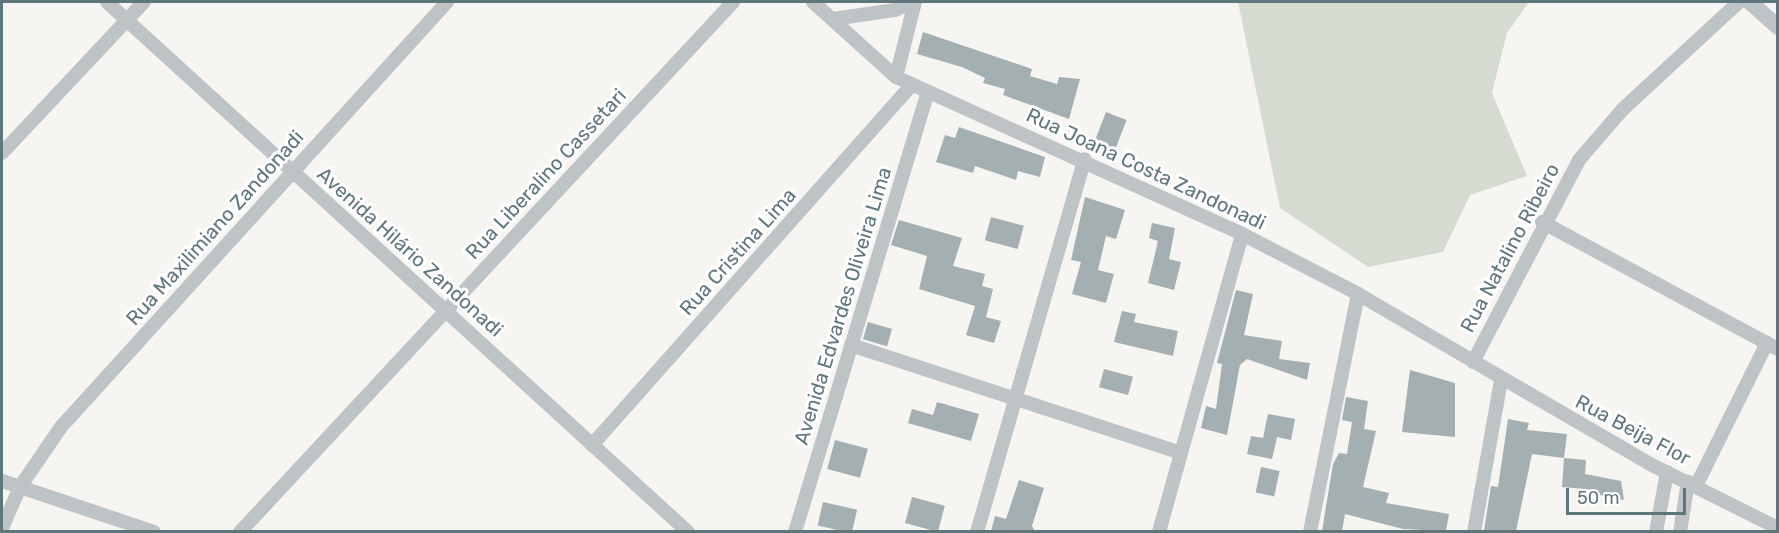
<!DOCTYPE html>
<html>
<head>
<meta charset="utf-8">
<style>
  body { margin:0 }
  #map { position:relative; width:1779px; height:533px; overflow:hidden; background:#f6f5f2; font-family:Rubik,sans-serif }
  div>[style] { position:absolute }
  .green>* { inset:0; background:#d6dbd1 }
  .building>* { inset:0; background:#a3afb1; transform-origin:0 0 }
  .minor>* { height:14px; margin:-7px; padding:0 7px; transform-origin:7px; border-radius:7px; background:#bec4c6 }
  .tertiary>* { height:16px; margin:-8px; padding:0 8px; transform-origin:8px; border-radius:8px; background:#bec4c6 }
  span { translate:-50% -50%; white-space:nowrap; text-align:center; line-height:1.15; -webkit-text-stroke:6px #fff; paint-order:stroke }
  .street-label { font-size:20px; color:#60767d }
  .frame { position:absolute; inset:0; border:3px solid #60767d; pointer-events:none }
  .scale { position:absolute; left:1566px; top:488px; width:120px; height:27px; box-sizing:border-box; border:3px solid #60767d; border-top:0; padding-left:8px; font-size:18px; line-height:21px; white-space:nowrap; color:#60767d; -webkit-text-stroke:4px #fff; paint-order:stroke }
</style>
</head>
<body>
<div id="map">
  <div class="green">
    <i style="clip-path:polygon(1238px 2px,1529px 2px,1507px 33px,1492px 93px,1527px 176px,1470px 195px,1443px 252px,1368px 267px,1280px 208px)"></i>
  </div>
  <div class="building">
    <i style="clip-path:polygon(923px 32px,1032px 69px,1030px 76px,1057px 84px,1059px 77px,1080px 79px,1069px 119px,1003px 95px,1005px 89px,983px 83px,985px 78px,962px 67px,917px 54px)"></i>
    <i style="left:1106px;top:112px;width:22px;height:32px;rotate:21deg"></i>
    <i style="clip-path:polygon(959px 127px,1045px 157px,1040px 177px,1018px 171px,1016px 180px,975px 166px,973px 173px,936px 162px,945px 135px,955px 138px)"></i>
    <i style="clip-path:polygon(1085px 197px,1125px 210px,1116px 239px,1106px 236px,1098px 270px,1114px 274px,1106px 303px,1072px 294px,1081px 262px,1071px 260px)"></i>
    <i style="left:991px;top:217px;width:34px;height:24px;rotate:15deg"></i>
    <i style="clip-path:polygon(899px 220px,962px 238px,953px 266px,985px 274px,982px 286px,993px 289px,986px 317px,1001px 321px,994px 343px,966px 335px,975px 306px,919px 289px,927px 256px,891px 245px)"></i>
    <i style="clip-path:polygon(1152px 223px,1175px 228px,1169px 259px,1181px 262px,1174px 290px,1148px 283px,1158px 241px,1149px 238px)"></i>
    <i style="clip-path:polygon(1236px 290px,1253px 294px,1244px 335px,1282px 341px,1279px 359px,1310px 363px,1307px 380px,1247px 359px,1240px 365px,1227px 435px,1201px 428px,1206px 406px,1216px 409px,1222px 364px,1217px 363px)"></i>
    <i style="clip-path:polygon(1122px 311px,1136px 314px,1134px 322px,1178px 331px,1173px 356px,1114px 342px)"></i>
    <i style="left:868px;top:322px;width:25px;height:18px;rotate:16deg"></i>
    <i style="left:1104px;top:369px;width:30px;height:19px;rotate:15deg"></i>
    <i style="clip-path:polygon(1410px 370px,1455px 383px,1455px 437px,1402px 432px)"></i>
    <i style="clip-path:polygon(1346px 397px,1368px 401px,1364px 429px,1376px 431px,1363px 487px,1389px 493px,1386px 503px,1449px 514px,1446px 531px,1403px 529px,1345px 514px,1342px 531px,1322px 531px,1333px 464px,1339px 453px,1347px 454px,1352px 422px,1342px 420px)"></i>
    <i style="clip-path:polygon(937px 402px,979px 414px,971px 441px,908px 423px,912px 409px,933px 415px)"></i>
    <i style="clip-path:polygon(1268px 414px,1295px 419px,1291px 440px,1277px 437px,1272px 459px,1247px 454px,1251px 436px,1263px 438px)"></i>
    <i style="clip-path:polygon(1508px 419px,1529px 423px,1527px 430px,1567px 434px,1564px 458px,1532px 454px,1516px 531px,1484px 531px,1491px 486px,1498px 487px)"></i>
    <i style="left:835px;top:440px;width:34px;height:30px;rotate:15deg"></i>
    <i style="clip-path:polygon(1564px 458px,1586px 460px,1585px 474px,1621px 481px,1624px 500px,1596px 494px,1597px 490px,1562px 487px)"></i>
    <i style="left:1261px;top:467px;width:19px;height:26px;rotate:12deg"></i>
    <i style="clip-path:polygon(1019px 480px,1044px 488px,1032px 526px,1035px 531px,991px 531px,995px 516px,1006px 519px)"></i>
    <i style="left:912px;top:497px;width:34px;height:27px;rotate:15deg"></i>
    <i style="left:823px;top:502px;width:35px;height:24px;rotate:13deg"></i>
  </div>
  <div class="minor">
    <i style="left:107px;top:2px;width:786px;rotate:42.37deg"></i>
    <i style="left:813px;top:2px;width:112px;rotate:42.1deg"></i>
    <i style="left:896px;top:77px;width:380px;rotate:24.4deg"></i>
    <i style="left:1242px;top:234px;width:131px;rotate:27.3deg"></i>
    <i style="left:1358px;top:294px;width:338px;rotate:30.2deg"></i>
    <i style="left:1650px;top:464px;width:143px;rotate:26.6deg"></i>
    <i style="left:833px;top:19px;width:63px;rotate:-8.3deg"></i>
    <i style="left:895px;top:10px;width:18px;rotate:-27deg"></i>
    <i style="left:896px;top:77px;width:77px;rotate:-75.8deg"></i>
    <i style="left:2px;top:153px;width:207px;rotate:-46.8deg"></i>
    <i style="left:1542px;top:222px;width:268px;rotate:28.3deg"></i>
    <i style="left:851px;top:345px;width:347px;rotate:18.1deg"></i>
    <i style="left:1473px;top:362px;width:228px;rotate:-62.3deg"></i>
    <i style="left:1579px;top:160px;width:67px;rotate:-49.2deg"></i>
    <i style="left:1623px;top:109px;width:158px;rotate:-42.7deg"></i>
    <i style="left:592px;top:445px;width:482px;rotate:-48.4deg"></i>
    <i style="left:2px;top:481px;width:160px;rotate:18.5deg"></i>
    <i style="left:1696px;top:486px;width:160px;rotate:-63.6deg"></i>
    <i style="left:2px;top:528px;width:45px;rotate:-66.3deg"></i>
    <i style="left:20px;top:487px;width:73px;rotate:-55.7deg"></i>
    <i style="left:61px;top:427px;width:574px;rotate:-47.75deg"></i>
    <i style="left:240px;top:532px;width:724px;rotate:-47.07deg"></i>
    <i style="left:795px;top:532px;width:460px;rotate:-73.2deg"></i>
    <i style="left:977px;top:532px;width:388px;rotate:-73.9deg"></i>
    <i style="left:1159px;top:532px;width:309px;rotate:-74.4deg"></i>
    <i style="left:1310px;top:532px;width:243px;rotate:-78.6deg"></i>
    <i style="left:1474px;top:532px;width:153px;rotate:-79.9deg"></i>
    <i style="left:1656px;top:532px;width:61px;rotate:-79.6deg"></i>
    <i style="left:1680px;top:532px;width:51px;rotate:-80.9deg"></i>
  </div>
  <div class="tertiary">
    <i style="left:1750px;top:2px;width:38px;rotate:42deg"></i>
  </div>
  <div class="street-label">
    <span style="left:1146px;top:169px;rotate:25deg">Rua Joana Costa Zandonadi</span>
    <span style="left:546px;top:174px;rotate:-47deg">Rua Liberalino Cassetari</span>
    <span style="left:215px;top:228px;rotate:-48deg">Rua Maxilimiano Zandonadi</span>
    <span style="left:1510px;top:248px;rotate:-62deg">Rua Natalino Ribeiro</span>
    <span style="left:410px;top:252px;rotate:42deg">Avenida Hilário Zandonadi</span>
    <span style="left:738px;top:252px;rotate:-48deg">Rua Cristina Lima</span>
    <span style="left:843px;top:306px;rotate:-73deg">Avenida Edvardes Oliveira Lima</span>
    <span style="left:1633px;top:430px;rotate:28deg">Rua Beija Flor</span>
  </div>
  <div class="frame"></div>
  <div class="scale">50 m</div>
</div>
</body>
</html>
